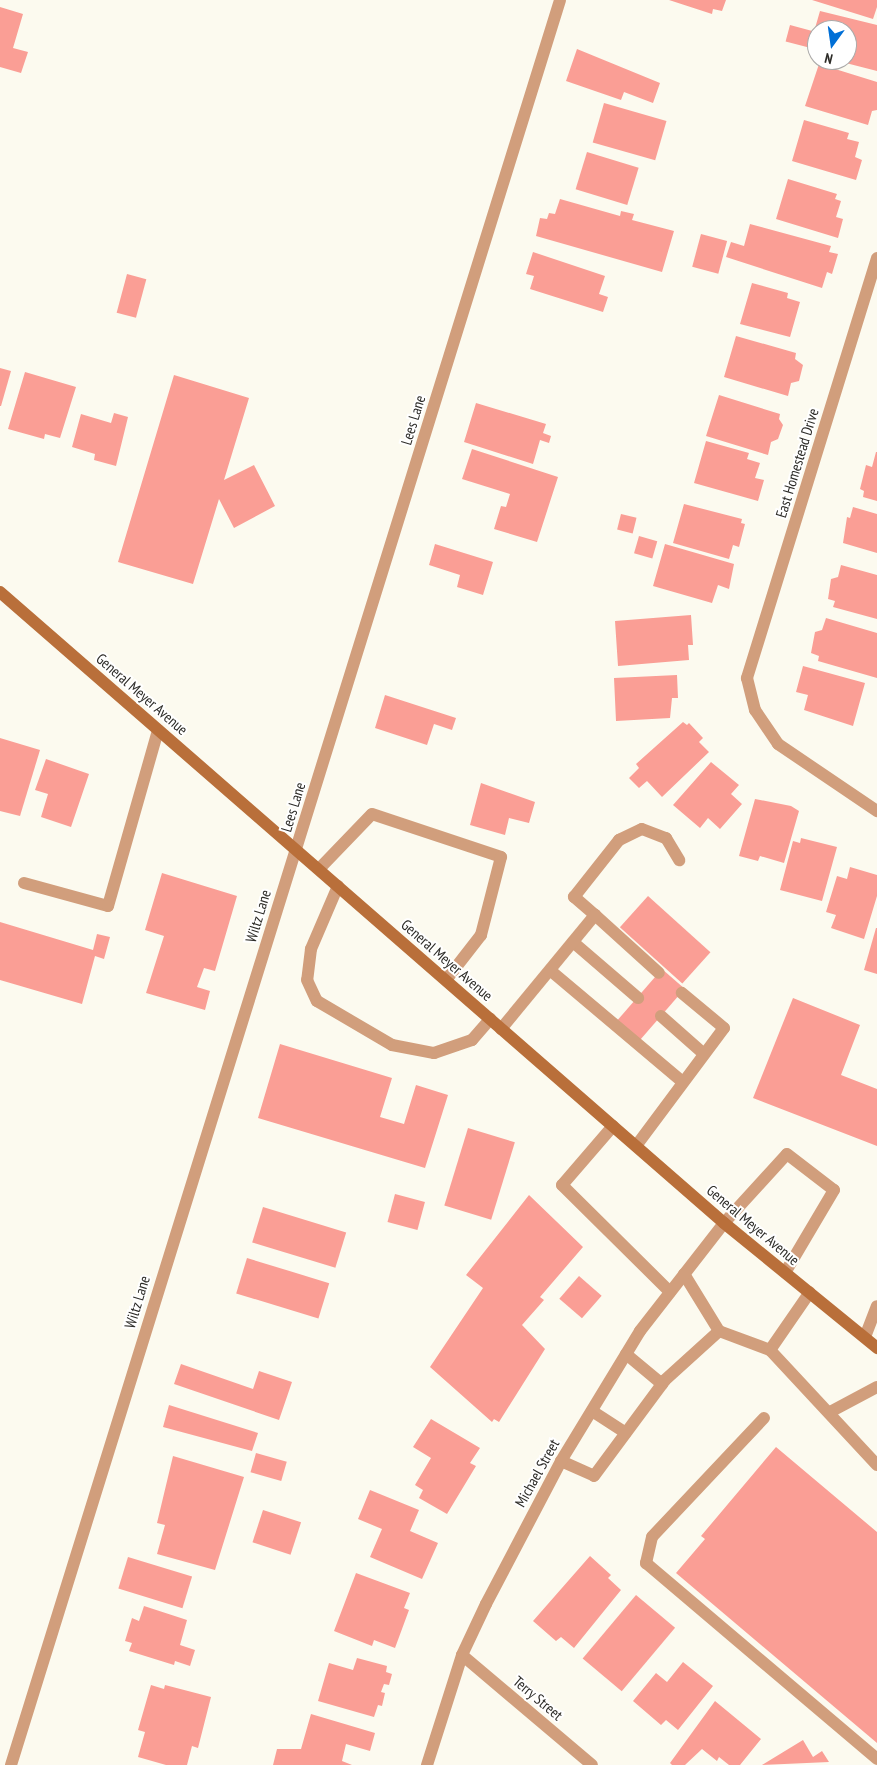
<!DOCTYPE html>
<html>
<head>
<meta charset="utf-8">
<style>
  body { margin:0 }
  #map { position:relative; width:877px; height:1765px; overflow:hidden; background:#fcfaef; font-family:"PT Sans Narrow",sans-serif }
  div>[style] { position:absolute }
  .building>* { inset:0; background:#fa9e95; transform-origin:0 0 }
  .service>* { height:12px; margin:-6px; padding:0 6px; transform-origin:6px; border-radius:6px; background:#d19e7c }
  .minor>* { height:12px; margin:-6px; padding:0 6px; transform-origin:6px; border-radius:6px; background:#d19e7c }
  .secondary>* { height:12px; margin:-6px; padding:0 6px; transform-origin:6px; border-radius:6px; background:#b96f3a }
  span { translate:-50% -50%; white-space:nowrap; text-align:center; line-height:1.15; -webkit-text-stroke:4px #fff; paint-order:stroke }
  .street-label { font-size:15px; color:#2c2b27 }
  .north { position:absolute; left:807px; top:20px; width:50px; height:50px; box-sizing:border-box; background:#fff; border:1px solid #abaaa9; border-radius:50%; rotate:194deg; font-size:14px; font-weight:700; line-height:20px; text-align:center; color:#2c2b27 }
  .north::after { content:''; display:block; margin:auto; width:18px; height:22px; background:#006fd6; clip-path:polygon(50% 0,100% 100%,50% 72%,0 100%) }
</style>
</head>
<body>
<div id="map">
  <div class="building">
    <i style="clip-path:polygon(669px 0,726px 0,722px 11px,713px 9px,712px 14px)"></i>
    <i style="clip-path:polygon(812px 0,877px 0,877px 7px,873px 19px)"></i>
    <i style="clip-path:polygon(0 7px,23px 14px,13px 48px,28px 52px,21px 73px,0 67px)"></i>
    <i style="clip-path:polygon(820px 11px,877px 25px,877px 71px,838px 61px,847px 60px,847px 30px,817px 30px,817px 51px,809px 49px)"></i>
    <i style="left:790px;top:25px;width:23px;height:17px;rotate:15deg"></i>
    <i style="clip-path:polygon(577px 49px,660px 83px,653px 103px,624px 92px,621px 100px,566px 81px)"></i>
    <i style="clip-path:polygon(819px 64px,877px 82px,877px 110px,872px 111px,868px 125px,805px 106px)"></i>
    <i style="left:604px;top:103px;width:65px;height:41px;rotate:16deg"></i>
    <i style="clip-path:polygon(804px 120px,849px 133px,847px 139px,859px 142px,855px 157px,862px 160px,856px 180px,792px 161px)"></i>
    <i style="left:587px;top:152px;width:54px;height:39px;rotate:17deg"></i>
    <i style="clip-path:polygon(788px 179px,837px 194px,835px 199px,841px 201px,836px 217px,843px 219px,838px 238px,776px 219px)"></i>
    <i style="clip-path:polygon(560px 199px,620px 216px,621px 211px,634px 214px,632px 220px,674px 231px,662px 272px,536px 236px,540px 218px,547px 219px,549px 213px,555px 214px)"></i>
    <i style="clip-path:polygon(750px 224px,831px 246px,829px 252px,838px 254px,832px 274px,827px 272px,822px 288px,726px 257px,731px 242px,744px 246px)"></i>
    <i style="left:701px;top:234px;width:27px;height:34px;rotate:15deg"></i>
    <i style="clip-path:polygon(533px 252px,605px 276px,599px 294px,608px 297px,603px 312px,530px 289px,534px 276px,526px 274px)"></i>
    <i style="left:127px;top:274px;width:20px;height:40px;rotate:15deg"></i>
    <i style="clip-path:polygon(752px 283px,788px 293px,787px 298px,800px 302px,790px 337px,740px 324px)"></i>
    <i style="clip-path:polygon(736px 336px,796px 353px,795px 359px,803px 365px,799px 381px,791px 383px,788px 396px,724px 377px)"></i>
    <i style="clip-path:polygon(0 368px,11px 371px,1px 406px,0 406px)"></i>
    <i style="clip-path:polygon(25px 372px,76px 387px,60px 438px,45px 434px,44px 439px,8px 429px)"></i>
    <i style="clip-path:polygon(174px 375px,249px 398px,224px 480px,254px 465px,275px 506px,234px 528px,219px 499px,193px 584px,118px 562px)"></i>
    <i style="clip-path:polygon(719px 395px,780px 414px,779px 419px,783px 425px,778px 439px,771px 442px,768px 455px,706px 436px)"></i>
    <i style="clip-path:polygon(476px 403px,546px 424px,543px 433px,551px 436px,549px 443px,540px 440px,533px 464px,464px 442px)"></i>
    <i style="clip-path:polygon(114px 413px,128px 417px,116px 466px,94px 460px,95px 454px,72px 447px,81px 414px,111px 423px)"></i>
    <i style="clip-path:polygon(706px 441px,749px 453px,747px 459px,760px 463px,755px 478px,764px 480px,758px 501px,694px 483px)"></i>
    <i style="clip-path:polygon(472px 449px,558px 477px,537px 542px,494px 529px,501px 506px,506px 507px,510px 494px,462px 479px)"></i>
    <i style="clip-path:polygon(876px 452px,877px 452px,877px 501px,863px 497px,864px 491px,860px 489px,866px 465px,872px 467px)"></i>
    <i style="clip-path:polygon(684px 504px,742px 519px,741px 523px,745px 524px,739px 547px,733px 545px,729px 559px,673px 543px)"></i>
    <i style="clip-path:polygon(853px 507px,877px 514px,877px 553px,843px 543px,847px 517px,850px 518px)"></i>
    <i style="left:621px;top:514px;width:16px;height:16px;rotate:14deg"></i>
    <i style="left:639px;top:536px;width:19px;height:18px;rotate:16deg"></i>
    <i style="clip-path:polygon(435px 544px,493px 562px,483px 595px,457px 587px,460px 575px,429px 565px)"></i>
    <i style="clip-path:polygon(665px 544px,734px 564px,729px 589px,718px 585px,712px 603px,653px 586px)"></i>
    <i style="clip-path:polygon(841px 565px,877px 575px,877px 619px,833px 607px,835px 601px,828px 599px,831px 579px,838px 577px)"></i>
    <i style="clip-path:polygon(691px 615px,693px 645px,688px 645px,689px 660px,618px 666px,615px 621px)"></i>
    <i style="clip-path:polygon(826px 618px,877px 633px,877px 678px,818px 661px,819px 656px,811px 653px,815px 632px,822px 630px)"></i>
    <i style="clip-path:polygon(803px 666px,865px 683px,853px 726px,804px 710px,808px 695px,796px 692px)"></i>
    <i style="clip-path:polygon(677px 675px,678px 698px,672px 698px,670px 718px,616px 721px,614px 678px)"></i>
    <i style="clip-path:polygon(385px 695px,456px 718px,452px 730px,434px 724px,427px 745px,375px 728px)"></i>
    <i style="clip-path:polygon(683px 722px,687px 725px,689px 723px,703px 738px,699px 742px,709px 752px,662px 797px,647px 781px,639px 788px,629px 778px,639px 768px,636px 764px)"></i>
    <i style="clip-path:polygon(0 738px,40px 750px,20px 816px,0 811px)"></i>
    <i style="clip-path:polygon(46px 759px,89px 774px,71px 827px,41px 817px,48px 794px,35px 790px)"></i>
    <i style="clip-path:polygon(711px 762px,739px 785px,731px 794px,742px 804px,720px 829px,708px 818px,700px 828px,673px 805px)"></i>
    <i style="clip-path:polygon(481px 783px,535px 802px,529px 823px,509px 818px,505px 835px,470px 825px)"></i>
    <i style="clip-path:polygon(755px 799px,791px 806px,799px 811px,784px 863px,760px 856px,758px 861px,739px 856px)"></i>
    <i style="clip-path:polygon(801px 838px,837px 847px,822px 901px,780px 890px,793px 841px,800px 843px)"></i>
    <i style="clip-path:polygon(850px 867px,877px 875px,877px 896px,864px 939px,831px 928px,836px 915px,826px 912px,837px 876px,847px 879px)"></i>
    <i style="clip-path:polygon(162px 873px,237px 896px,215px 971px,204px 968px,197px 987px,210px 991px,205px 1010px,146px 993px,164px 936px,145px 930px)"></i>
    <i style="left:648px;top:896px;width:84px;height:42px;rotate:42deg"></i>
    <i style="clip-path:polygon(0 922px,93px 950px,97px 934px,110px 937px,104px 959px,95px 956px,82px 1004px,0 980px)"></i>
    <i style="clip-path:polygon(876px 928px,877px 928px,877px 974px,864px 970px)"></i>
    <i style="left:662px;top:969px;width:30px;height:69px;rotate:41deg"></i>
    <i style="clip-path:polygon(793px 998px,860px 1025px,841px 1075px,877px 1089px,877px 1146px,753px 1098px)"></i>
    <i style="clip-path:polygon(280px 1044px,392px 1078px,380px 1117px,404px 1124px,416px 1085px,448px 1095px,425px 1168px,258px 1118px)"></i>
    <i style="left:468px;top:1128px;width:49px;height:81px;rotate:17deg"></i>
    <i style="left:395px;top:1194px;width:31px;height:29px;rotate:15deg"></i>
    <i style="clip-path:polygon(529px 1195px,583px 1247px,540px 1297px,544px 1300px,522px 1325px,545px 1349px,499px 1422px,494px 1419px,492px 1422px,430px 1367px,483px 1288px,466px 1275px)"></i>
    <i style="left:263px;top:1207px;width:87px;height:37px;rotate:17deg"></i>
    <i style="left:247px;top:1258px;width:86px;height:37px;rotate:17deg"></i>
    <i style="left:579px;top:1276px;width:30px;height:30px;rotate:41deg"></i>
    <i style="clip-path:polygon(181px 1364px,253px 1389px,259px 1371px,292px 1382px,279px 1420px,174px 1384px)"></i>
    <i style="clip-path:polygon(169px 1405px,258px 1433px,252px 1451px,163px 1427px)"></i>
    <i style="clip-path:polygon(431px 1419px,480px 1448px,470px 1463px,476px 1466px,447px 1514px,419px 1498px,423px 1490px,415px 1485px,431px 1458px,413px 1447px)"></i>
    <i style="clip-path:polygon(776px 1447px,877px 1532px,877px 1743px,676px 1573px,705px 1539px,701px 1536px)"></i>
    <i style="left:256px;top:1453px;width:32px;height:20px;rotate:16deg"></i>
    <i style="clip-path:polygon(173px 1456px,244px 1477px,215px 1570px,157px 1554px,165px 1525px,157px 1523px)"></i>
    <i style="clip-path:polygon(370px 1490px,419px 1510px,410px 1531px,438px 1543px,422px 1579px,370px 1557px,382px 1529px,358px 1519px)"></i>
    <i style="left:263px;top:1510px;width:40px;height:34px;rotate:18deg"></i>
    <i style="clip-path:polygon(590px 1556px,611px 1575px,608px 1578px,621px 1590px,574px 1648px,561px 1637px,556px 1641px,533px 1621px)"></i>
    <i style="left:128px;top:1557px;width:67px;height:33px;rotate:17deg"></i>
    <i style="clip-path:polygon(356px 1573px,410px 1593px,404px 1608px,409px 1610px,395px 1648px,374px 1640px,372px 1646px,334px 1631px)"></i>
    <i style="left:636px;top:1595px;width:51px;height:83px;rotate:40deg"></i>
    <i style="clip-path:polygon(144px 1606px,187px 1620px,180px 1645px,195px 1650px,190px 1666px,175px 1661px,174px 1665px,129px 1651px,132px 1643px,125px 1641px,132px 1618px,139px 1621px)"></i>
    <i style="clip-path:polygon(357px 1658px,387px 1666px,386px 1672px,392px 1674px,389px 1685px,384px 1684px,381px 1692px,385px 1693px,382px 1706px,378px 1705px,374px 1717px,318px 1701px,329px 1663px,353px 1670px)"></i>
    <i style="clip-path:polygon(683px 1662px,713px 1686px,678px 1730px,666px 1720px,661px 1725px,633px 1701px,656px 1673px,667px 1682px)"></i>
    <i style="clip-path:polygon(151px 1685px,164px 1689px,165px 1685px,211px 1697px,198px 1748px,192px 1746px,187px 1765px,166px 1765px,138px 1757px,145px 1732px,138px 1730px)"></i>
    <i style="clip-path:polygon(715px 1701px,761px 1739px,740px 1765px,729px 1765px,719px 1757px,717px 1761px,702px 1749px,685px 1765px,672px 1765px,670px 1763px)"></i>
    <i style="clip-path:polygon(311px 1714px,375px 1733px,370px 1751px,346px 1744px,342px 1761px,352px 1765px,273px 1765px,277px 1749px,301px 1749px)"></i>
    <i style="clip-path:polygon(803px 1740px,813px 1757px,822px 1751px,829px 1762px,762px 1765px)"></i>
  </div>
  <div class="service">
    <i style="left:319px;top:869px;width:76px;rotate:-46.1deg"></i>
    <i style="left:372px;top:814px;width:136px;rotate:18.4deg"></i>
    <i style="left:501px;top:857px;width:81px;rotate:104.4deg"></i>
    <i style="left:481px;top:935px;width:57px;rotate:127.9deg"></i>
    <i style="left:24px;top:883px;width:87px;rotate:15.3deg"></i>
    <i style="left:108px;top:906px;width:183px;rotate:-74.1deg"></i>
    <i style="left:338px;top:886px;width:69px;rotate:113.2deg"></i>
    <i style="left:311px;top:949px;width:31px;rotate:97deg"></i>
    <i style="left:307px;top:980px;width:23px;rotate:65deg"></i>
    <i style="left:317px;top:1001px;width:87px;rotate:30.4deg"></i>
    <i style="left:392px;top:1045px;width:43px;rotate:10.8deg"></i>
    <i style="left:434px;top:1053px;width:40px;rotate:-18.9deg"></i>
    <i style="left:472px;top:1040px;width:28px;rotate:-49deg"></i>
    <i style="left:595px;top:915px;width:28px;rotate:-139deg"></i>
    <i style="left:574px;top:897px;width:73px;rotate:-51.7deg"></i>
    <i style="left:619px;top:840px;width:25px;rotate:-26deg"></i>
    <i style="left:642px;top:829px;width:26px;rotate:21deg"></i>
    <i style="left:666px;top:838px;width:26px;rotate:59deg"></i>
    <i style="left:573px;top:942px;width:86px;rotate:40.7deg"></i>
    <i style="left:551px;top:971px;width:172px;rotate:40.1deg"></i>
    <i style="left:661px;top:1016px;width:57px;rotate:41.5deg"></i>
    <i style="left:501px;top:1029px;width:148px;rotate:-50.5deg"></i>
    <i style="left:595px;top:915px;width:86px;rotate:42.2deg"></i>
    <i style="left:613px;top:1126px;width:78px;rotate:130.8deg"></i>
    <i style="left:562px;top:1185px;width:152px;rotate:44.7deg"></i>
    <i style="left:636px;top:1146px;width:147px;rotate:-53.3deg"></i>
    <i style="left:724px;top:1028px;width:55px;rotate:-140.2deg"></i>
    <i style="left:724px;top:1223px;width:93px;rotate:-47.6deg"></i>
    <i style="left:787px;top:1154px;width:59px;rotate:37.5deg"></i>
    <i style="left:834px;top:1190px;width:96px;rotate:120.6deg"></i>
    <i style="left:684px;top:1274px;width:67px;rotate:58.4deg"></i>
    <i style="left:770px;top:1350px;width:70px;rotate:-55.4deg"></i>
    <i style="left:626px;top:1354px;width:47px;rotate:39.8deg"></i>
    <i style="left:592px;top:1411px;width:40px;rotate:32.9deg"></i>
    <i style="left:830px;top:1412px;width:53px;rotate:-28deg"></i>
    <i style="left:764px;top:1418px;width:163px;rotate:133.3deg"></i>
    <i style="left:652px;top:1537px;width:27px;rotate:103deg"></i>
    <i style="left:646px;top:1563px;width:303px;rotate:40.3deg"></i>
    <i style="left:561px;top:1461px;width:36px;rotate:24deg"></i>
    <i style="left:594px;top:1476px;width:119px;rotate:-53.5deg"></i>
    <i style="left:665px;top:1380px;width:73px;rotate:-42.2deg"></i>
    <i style="left:719px;top:1331px;width:54px;rotate:20.4deg"></i>
    <i style="left:770px;top:1350px;width:157px;rotate:47.1deg"></i>
  </div>
  <div class="minor">
    <i style="left:877px;top:258px;width:440px;rotate:107.2deg"></i>
    <i style="left:747px;top:678px;width:33px;rotate:76deg"></i>
    <i style="left:755px;top:710px;width:41px;rotate:55.9deg"></i>
    <i style="left:778px;top:744px;width:120px;rotate:34.1deg"></i>
    <i style="left:865px;top:1337px;width:33px;rotate:-69deg"></i>
    <i style="left:462px;top:1655px;width:170px;rotate:40.2deg"></i>
    <i style="left:11px;top:1765px;width:1848px;rotate:-72.72deg"></i>
    <i style="left:427px;top:1765px;width:115px;rotate:-72.3deg"></i>
    <i style="left:462px;top:1655px;width:56px;rotate:-64.8deg"></i>
    <i style="left:486px;top:1604px;width:161px;rotate:-62.3deg"></i>
    <i style="left:561px;top:1461px;width:152px;rotate:-58.7deg"></i>
    <i style="left:640px;top:1331px;width:137px;rotate:-52.1deg"></i>
  </div>
  <div class="secondary">
    <i style="left:0;top:592px;width:960px;rotate:41.07deg"></i>
    <i style="left:724px;top:1223px;width:198px;rotate:39.2deg"></i>
  </div>
  <div class="street-label">
    <span style="left:413px;top:420px;rotate:-73deg">Lees Lane</span>
    <span style="left:797px;top:463px;rotate:-73deg">East Homestead Drive</span>
    <span style="left:142px;top:694px;rotate:41deg">General Meyer Avenue</span>
    <span style="left:293px;top:807px;rotate:-73deg">Lees Lane</span>
    <span style="left:258px;top:916px;rotate:-73deg">Wiltz Lane</span>
    <span style="left:447px;top:960px;rotate:41deg">General Meyer Avenue</span>
    <span style="left:753px;top:1225px;rotate:40deg">General Meyer Avenue</span>
    <span style="left:137px;top:1302px;rotate:-73deg">Wiltz Lane</span>
    <span style="left:537px;top:1473px;rotate:-61deg">Michael Street</span>
    <span style="left:538px;top:1698px;rotate:40deg">Terry Street</span>
  </div>
  <div class="north">N</div>
</div>
</body>
</html>
